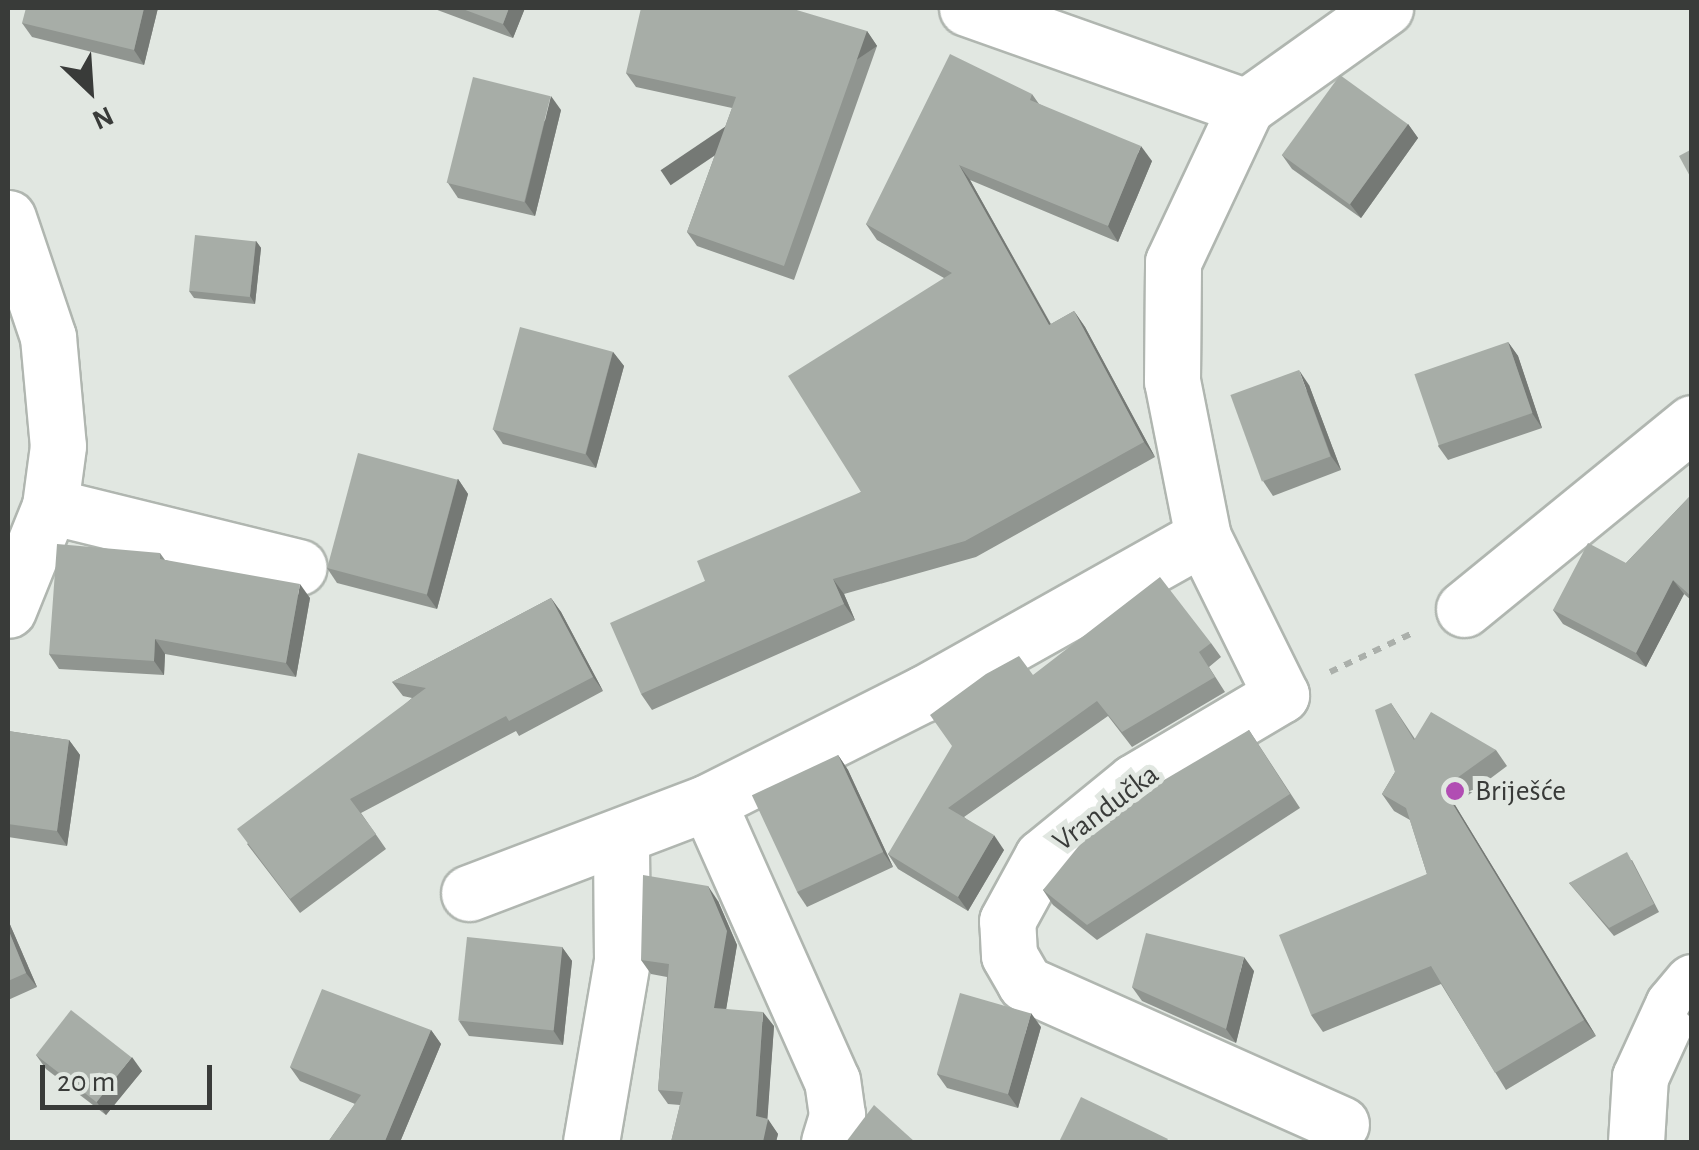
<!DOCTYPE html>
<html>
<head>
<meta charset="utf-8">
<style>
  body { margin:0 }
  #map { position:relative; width:1699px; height:1150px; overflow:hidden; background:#e1e7e1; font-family:"Alegreya Sans",sans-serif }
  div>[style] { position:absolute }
  .path>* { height:6px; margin-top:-3px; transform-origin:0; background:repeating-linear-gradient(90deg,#abb0ab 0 8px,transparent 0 16px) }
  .roads { filter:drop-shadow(2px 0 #b0b6b0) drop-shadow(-2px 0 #b0b6b0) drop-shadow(0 2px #b0b6b0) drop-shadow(0 -2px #b0b6b0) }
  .minor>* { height:55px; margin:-27.5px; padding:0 27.5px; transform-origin:27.5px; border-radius:27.5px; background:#fff }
  .wall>* { inset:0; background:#909590 }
  .shaded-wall>* { inset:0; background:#757975; transform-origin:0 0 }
  .building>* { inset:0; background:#a7ada7; transform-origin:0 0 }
  .dots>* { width:28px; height:28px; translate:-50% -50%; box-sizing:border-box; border:5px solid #e1e7e1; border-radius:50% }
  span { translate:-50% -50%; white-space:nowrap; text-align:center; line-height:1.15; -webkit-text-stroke:10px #e1e7e1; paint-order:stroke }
  .poi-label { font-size:30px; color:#393b39 }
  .left { translate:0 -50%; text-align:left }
  .street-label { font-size:30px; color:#393b39 }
  .frame { position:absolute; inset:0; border:10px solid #393b39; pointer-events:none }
  .north { position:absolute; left:40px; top:40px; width:100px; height:100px; -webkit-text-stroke:8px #e1e7e1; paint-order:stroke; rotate:155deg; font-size:28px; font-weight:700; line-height:40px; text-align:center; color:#393b39 }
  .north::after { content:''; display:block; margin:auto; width:35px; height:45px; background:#393b39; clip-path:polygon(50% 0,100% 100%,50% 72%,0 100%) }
  .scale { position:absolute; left:40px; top:1065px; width:172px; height:45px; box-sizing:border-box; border:5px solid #393b39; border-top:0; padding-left:12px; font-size:30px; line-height:35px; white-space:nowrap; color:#393b39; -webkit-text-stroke:8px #e1e7e1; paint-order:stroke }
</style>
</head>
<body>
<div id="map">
  <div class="path">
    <i style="left:1330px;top:672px;width:92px;rotate:-25.2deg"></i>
  </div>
  <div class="roads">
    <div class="minor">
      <i style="left:967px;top:8px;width:296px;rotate:19.5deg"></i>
      <i style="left:8px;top:218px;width:126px;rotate:71.4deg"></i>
      <i style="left:48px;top:337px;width:109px;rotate:84.8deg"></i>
      <i style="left:58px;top:446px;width:61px;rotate:97.6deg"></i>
      <i style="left:50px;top:506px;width:112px;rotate:112deg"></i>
      <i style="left:50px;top:506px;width:256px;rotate:13.8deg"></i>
      <i style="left:1464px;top:609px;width:294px;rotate:-39.2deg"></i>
      <i style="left:469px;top:893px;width:256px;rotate:-20.8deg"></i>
      <i style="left:1341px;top:1124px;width:346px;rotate:-156deg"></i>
      <i style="left:1025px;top:983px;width:32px;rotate:-120deg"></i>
      <i style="left:1009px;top:955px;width:34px;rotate:-93deg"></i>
      <i style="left:1007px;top:921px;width:73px;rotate:-61.3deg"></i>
      <i style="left:1042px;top:857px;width:119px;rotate:-39.2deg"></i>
      <i style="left:1134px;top:782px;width:171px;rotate:-30.6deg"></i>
      <i style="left:1281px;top:695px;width:176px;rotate:-116.3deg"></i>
      <i style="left:1203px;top:537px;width:159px;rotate:-101.2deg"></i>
      <i style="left:1172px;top:381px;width:119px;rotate:-89.5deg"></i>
      <i style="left:1173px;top:262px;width:171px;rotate:-64.8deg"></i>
      <i style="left:1246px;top:107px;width:171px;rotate:-35.5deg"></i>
      <i style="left:591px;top:1142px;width:185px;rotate:-80.3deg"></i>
      <i style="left:622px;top:960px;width:120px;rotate:-90.5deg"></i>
      <i style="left:829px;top:1142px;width:28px;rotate:-73deg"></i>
      <i style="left:837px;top:1115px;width:34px;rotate:-98deg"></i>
      <i style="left:832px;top:1081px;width:305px;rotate:-114deg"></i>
      <i style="left:708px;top:802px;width:241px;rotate:-26.7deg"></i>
      <i style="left:923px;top:694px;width:321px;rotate:-29.3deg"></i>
      <i style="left:1636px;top:1142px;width:65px;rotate:-86.5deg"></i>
      <i style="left:1640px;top:1077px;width:79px;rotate:-65.4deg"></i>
      <i style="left:1673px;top:1005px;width:30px;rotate:-50deg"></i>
    </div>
  </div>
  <div class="wall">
    <i style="clip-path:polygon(158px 8px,144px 65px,32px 37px,22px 23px)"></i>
    <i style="clip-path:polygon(432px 8px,525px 8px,513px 38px)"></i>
    <i style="clip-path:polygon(867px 31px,877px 46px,794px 280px,697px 246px,687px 232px,732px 108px,636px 87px,626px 73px)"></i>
    <i style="clip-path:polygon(1032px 94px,1039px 104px,1152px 161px,1118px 242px,970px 180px,1051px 324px,1074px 311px,1085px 327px,1155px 457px,976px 557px,844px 594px,855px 620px,652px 710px,641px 694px,705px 581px,861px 492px,944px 278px,877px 240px,866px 224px)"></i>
    <i style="clip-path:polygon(561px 110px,535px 216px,458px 198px,448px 183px)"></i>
    <i style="clip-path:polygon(1408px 124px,1418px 138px,1361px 218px,1292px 169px,1282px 155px)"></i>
    <i style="clip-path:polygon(256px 241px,261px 248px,255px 304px,194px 298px,189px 291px)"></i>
    <i style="clip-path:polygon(1508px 342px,1518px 356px,1542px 428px,1448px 460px,1438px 446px)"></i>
    <i style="clip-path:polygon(613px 352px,624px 366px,596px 468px,503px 444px,493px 429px)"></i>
    <i style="clip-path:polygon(1309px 385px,1341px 470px,1273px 496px,1263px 481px)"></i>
    <i style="clip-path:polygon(458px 479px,468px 494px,437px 609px,337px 583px,327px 568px)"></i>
    <i style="clip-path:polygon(1692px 494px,1692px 601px,1684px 594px,1646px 667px,1563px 624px,1553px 610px,1626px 563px)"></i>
    <i style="clip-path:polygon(160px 553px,165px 560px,310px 598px,296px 677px,165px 654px,164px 675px,59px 669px,49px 654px)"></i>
    <i style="clip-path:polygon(551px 598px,561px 612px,603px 691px,519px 736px,516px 731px,361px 813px,386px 849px,300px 913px,247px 844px,412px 698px,403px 696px,392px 682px)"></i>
    <i style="clip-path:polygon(1211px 643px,1221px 657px,1209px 667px,1225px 692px,1132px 747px,1108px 716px,964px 817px,1004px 850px,968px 911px,898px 869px,888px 854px,1033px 675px)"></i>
    <i style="clip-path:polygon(1391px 703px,1415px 739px,1496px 750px,1507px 766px,1455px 805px,1596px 1036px,1506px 1090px,1441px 984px,1323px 1032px,1311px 1015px,1427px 874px,1410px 820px,1394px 811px,1382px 794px,1395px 772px)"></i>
    <i style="clip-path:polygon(1249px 730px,1300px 808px,1097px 940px,1053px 905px,1043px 890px)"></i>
    <i style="clip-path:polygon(8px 731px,69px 740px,80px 755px,67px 846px,8px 837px)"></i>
    <i style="clip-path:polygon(838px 755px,848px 770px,893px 867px,807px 907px,797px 892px)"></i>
    <i style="clip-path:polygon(1632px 860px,1659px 912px,1614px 936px,1569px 883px)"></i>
    <i style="clip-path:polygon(718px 901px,737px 945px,726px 1009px,774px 1026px,767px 1119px,778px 1134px,776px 1142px,671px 1142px,680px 1105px,668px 1104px,658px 1090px,667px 977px,651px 974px,641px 960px)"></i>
    <i style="clip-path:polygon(8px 920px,37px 987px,8px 1000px)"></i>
    <i style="clip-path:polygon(562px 947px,572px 961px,563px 1045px,469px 1036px,459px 1021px)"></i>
    <i style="clip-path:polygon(1254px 971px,1236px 1043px,1142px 1001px,1132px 987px)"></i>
    <i style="clip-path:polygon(1041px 1027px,1018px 1108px,947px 1088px,937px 1074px)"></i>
    <i style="clip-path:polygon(431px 1030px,441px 1044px,400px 1142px,328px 1142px,355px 1104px,300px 1081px,290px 1067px)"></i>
    <i style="clip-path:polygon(36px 1055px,142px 1071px,106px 1115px,46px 1069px)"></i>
  </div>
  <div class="shaded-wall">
    <i style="clip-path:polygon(144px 8px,158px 8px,144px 65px,134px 50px)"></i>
    <i style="clip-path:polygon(509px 8px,525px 8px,513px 38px,503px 24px)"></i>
    <i style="left:867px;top:31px;width:18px;height:249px;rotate:56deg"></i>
    <i style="clip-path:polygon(551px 96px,561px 110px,535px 216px,525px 202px)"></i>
    <i style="clip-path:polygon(1408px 124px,1418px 138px,1361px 218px,1350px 204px)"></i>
    <i style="clip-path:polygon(1141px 146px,1152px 161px,1118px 242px,1108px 226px)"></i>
    <i style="clip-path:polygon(959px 165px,970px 180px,1060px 341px,1049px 325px)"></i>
    <i style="clip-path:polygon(256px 241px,261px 248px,255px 304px,250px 296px)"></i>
    <i style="clip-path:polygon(1074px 311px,1085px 327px,1155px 457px,1144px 442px)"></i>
    <i style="clip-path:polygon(1508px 342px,1518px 356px,1542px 428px,1532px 413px)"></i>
    <i style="clip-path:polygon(613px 352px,624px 366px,596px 468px,586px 454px)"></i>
    <i style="clip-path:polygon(1299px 370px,1309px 385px,1341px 470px,1331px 456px)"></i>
    <i style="clip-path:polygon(458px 479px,468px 494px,437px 609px,427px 595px)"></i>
    <i style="clip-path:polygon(833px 579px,844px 594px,855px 620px,844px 604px)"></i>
    <i style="clip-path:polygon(1673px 580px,1684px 594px,1646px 667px,1636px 653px)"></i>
    <i style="clip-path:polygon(300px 584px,310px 598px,296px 677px,286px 663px)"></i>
    <i style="clip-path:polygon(551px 598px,561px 612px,603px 691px,593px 677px)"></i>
    <i style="clip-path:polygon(155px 639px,165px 654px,164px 675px,154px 661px)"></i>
    <i style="clip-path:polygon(69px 740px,80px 755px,67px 846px,57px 831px)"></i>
    <i style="clip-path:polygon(838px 755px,848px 770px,893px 867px,883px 852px)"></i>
    <i style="clip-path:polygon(1443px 788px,1455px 805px,1596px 1036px,1584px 1020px)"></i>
    <i style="clip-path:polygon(994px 835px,1004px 850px,968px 911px,958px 897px)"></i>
    <i style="clip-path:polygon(708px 886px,718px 901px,737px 945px,724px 1022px,714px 1008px)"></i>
    <i style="clip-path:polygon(8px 920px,37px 987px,26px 973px,8px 929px)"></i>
    <i style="clip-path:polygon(562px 947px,572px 961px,563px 1045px,553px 1030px)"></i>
    <i style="clip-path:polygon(1244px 957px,1254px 971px,1236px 1043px,1226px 1029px)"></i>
    <i style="clip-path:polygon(763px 1012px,774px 1026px,767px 1125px,768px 1119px,778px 1134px,776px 1142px,763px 1142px,756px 1116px)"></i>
    <i style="clip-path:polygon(1031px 1013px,1041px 1027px,1018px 1108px,1008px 1094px)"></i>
    <i style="clip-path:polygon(431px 1030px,441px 1044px,400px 1142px,386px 1142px,385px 1141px)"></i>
    <i style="clip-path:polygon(132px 1057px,142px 1071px,106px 1115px,96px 1101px)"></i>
  </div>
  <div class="building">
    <i style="clip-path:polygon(26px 8px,144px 8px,134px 50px,22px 23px)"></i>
    <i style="clip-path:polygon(460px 8px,509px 8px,503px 24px)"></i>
    <i style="clip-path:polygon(641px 8px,790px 8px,867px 31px,784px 266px,687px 232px,736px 97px,626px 73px)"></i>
    <i style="clip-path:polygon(950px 54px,1032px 94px,1030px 100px,1141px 146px,1108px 226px,959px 165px,1049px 325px,1074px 311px,1144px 442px,965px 541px,833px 579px,844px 604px,641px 694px,610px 623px,705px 581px,697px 561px,861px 492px,788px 376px,952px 273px,866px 224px)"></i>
    <i style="left:1340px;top:75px;width:84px;height:99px;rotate:36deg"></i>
    <i style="left:473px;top:77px;width:80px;height:109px;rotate:14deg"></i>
    <i style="clip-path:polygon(1692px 149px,1692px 180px,1679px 156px)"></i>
    <i style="left:195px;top:235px;width:61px;height:56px;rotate:6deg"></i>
    <i style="left:520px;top:327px;width:96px;height:106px;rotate:15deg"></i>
    <i style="left:1508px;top:342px;width:75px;height:99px;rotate:71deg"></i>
    <i style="left:1299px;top:370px;width:92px;height:73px;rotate:70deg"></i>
    <i style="left:358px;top:453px;width:103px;height:119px;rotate:15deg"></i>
    <i style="clip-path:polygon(1692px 494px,1692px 597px,1673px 580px,1636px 653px,1553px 610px,1588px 543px,1626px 563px)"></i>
    <i style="clip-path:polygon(57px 544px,160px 553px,160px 559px,300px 584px,286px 663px,155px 639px,154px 661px,49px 654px)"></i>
    <i style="clip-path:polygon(1160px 577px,1211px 643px,1199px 652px,1215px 677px,1122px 732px,1097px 701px,948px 808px,994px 835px,958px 897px,888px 854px,952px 746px,930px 715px,986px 674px,1019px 656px,1033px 675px)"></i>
    <i style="clip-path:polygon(551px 598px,593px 677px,509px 721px,506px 716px,350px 799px,376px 834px,290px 899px,237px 829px,426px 688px,392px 682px)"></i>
    <i style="clip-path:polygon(1391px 703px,1414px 740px,1431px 712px,1496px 750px,1443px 788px,1584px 1020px,1495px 1073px,1431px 966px,1311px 1015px,1279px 935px,1427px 874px,1406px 808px,1382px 794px,1395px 772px,1375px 710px)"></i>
    <i style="clip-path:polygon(1249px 730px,1290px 794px,1087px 925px,1043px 890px,1082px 842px,1142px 793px)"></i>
    <i style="clip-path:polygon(8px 731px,69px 740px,57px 831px,8px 824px)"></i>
    <i style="left:838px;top:755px;width:107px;height:95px;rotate:65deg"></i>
    <i style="clip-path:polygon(1627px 852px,1654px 904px,1609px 928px,1569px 883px)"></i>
    <i style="clip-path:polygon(643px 875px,708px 886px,727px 931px,714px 1008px,763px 1012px,756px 1116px,768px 1119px,763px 1142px,671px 1142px,683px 1092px,658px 1090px,669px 964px,641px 960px)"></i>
    <i style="clip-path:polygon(8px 929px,26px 973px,8px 981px)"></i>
    <i style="clip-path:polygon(1146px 933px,1244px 957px,1226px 1029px,1132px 987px)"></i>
    <i style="left:467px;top:937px;width:96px;height:84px;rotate:6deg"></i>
    <i style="clip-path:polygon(322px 989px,431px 1030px,385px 1141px,387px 1142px,328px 1142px,361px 1095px,290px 1067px)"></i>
    <i style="left:960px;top:993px;width:74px;height:84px;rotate:16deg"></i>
    <i style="clip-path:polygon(1692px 1005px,1692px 1019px,1687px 1014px)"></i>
    <i style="left:71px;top:1010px;width:77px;height:57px;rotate:38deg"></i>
    <i style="clip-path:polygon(1081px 1097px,1168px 1139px,1166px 1142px,1059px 1142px)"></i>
    <i style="clip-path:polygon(874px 1105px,915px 1142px,846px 1142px)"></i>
  </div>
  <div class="dots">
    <i style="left:1455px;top:791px;background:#b14db3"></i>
  </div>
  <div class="poi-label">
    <span class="left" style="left:1475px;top:791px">Briješće</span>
  </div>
  <div class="street-label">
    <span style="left:1106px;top:808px;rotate:-37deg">Vrandučka</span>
  </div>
  <div class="frame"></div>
  <div class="north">N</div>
  <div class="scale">20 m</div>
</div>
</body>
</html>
